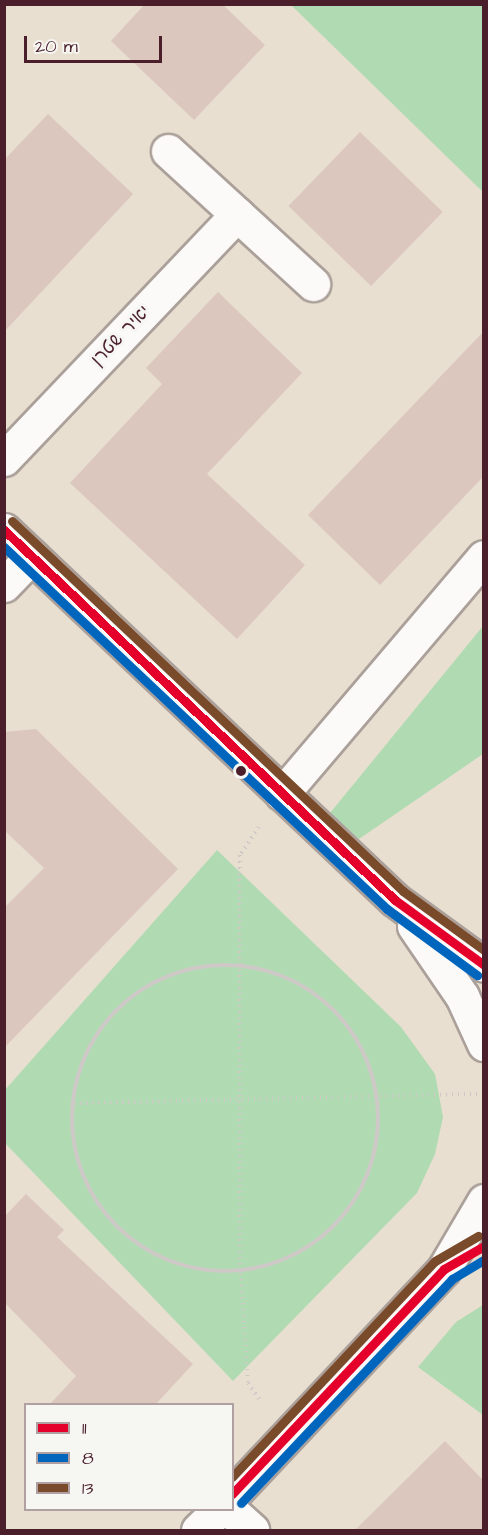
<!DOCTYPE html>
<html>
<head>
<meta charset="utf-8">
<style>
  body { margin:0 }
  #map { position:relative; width:488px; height:1535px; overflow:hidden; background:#e8dfd0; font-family:"Architects Daughter","Playpen Sans Hebrew",sans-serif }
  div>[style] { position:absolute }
  .green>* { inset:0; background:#b0dbb2 }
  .building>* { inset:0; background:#dcc7bf; transform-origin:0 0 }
  .path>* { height:4px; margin-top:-2px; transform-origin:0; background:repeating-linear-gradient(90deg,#cec9c7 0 1.5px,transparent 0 6px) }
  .path>.ring { margin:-2px; padding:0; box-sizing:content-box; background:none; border:4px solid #cec9c7; border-radius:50% }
  .roads { filter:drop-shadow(2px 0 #aba09a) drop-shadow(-2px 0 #aba09a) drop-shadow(0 2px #aba09a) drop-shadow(0 -2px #aba09a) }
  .minor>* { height:33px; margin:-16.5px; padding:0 16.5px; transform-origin:16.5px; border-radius:16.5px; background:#fcfaf8 }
  .tertiary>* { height:33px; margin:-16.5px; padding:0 16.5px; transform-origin:16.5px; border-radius:16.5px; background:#fcfaf8 }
  .bus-1>* { height:9px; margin:-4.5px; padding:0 4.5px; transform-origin:4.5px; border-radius:4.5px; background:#e4002b }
  .bus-2>* { height:9px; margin:-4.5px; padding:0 4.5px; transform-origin:4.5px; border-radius:4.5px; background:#0065bd }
  .bus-3>* { height:9px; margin:-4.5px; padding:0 4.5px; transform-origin:4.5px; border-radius:4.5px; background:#7a4b2a }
  .dots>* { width:16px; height:16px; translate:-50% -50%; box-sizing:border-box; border:3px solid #f6f6f2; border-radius:50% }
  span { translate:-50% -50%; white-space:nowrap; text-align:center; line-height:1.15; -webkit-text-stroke:6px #f6f6f2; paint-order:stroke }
  .street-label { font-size:18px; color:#4a1f2b }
  .frame { position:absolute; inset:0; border:6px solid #4a1f2b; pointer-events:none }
  .legend { position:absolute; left:24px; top:1403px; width:210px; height:108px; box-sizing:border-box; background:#f6f6f2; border:2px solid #b1a0a2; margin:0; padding:8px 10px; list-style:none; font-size:18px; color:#4a1f2b }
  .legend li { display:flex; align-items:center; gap:12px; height:30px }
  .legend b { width:30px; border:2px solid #b1a0a2 }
  .scale { position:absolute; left:24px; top:36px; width:138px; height:27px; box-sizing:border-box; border:3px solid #4a1f2b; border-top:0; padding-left:8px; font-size:18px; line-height:21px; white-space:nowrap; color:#4a1f2b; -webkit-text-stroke:4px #f6f6f2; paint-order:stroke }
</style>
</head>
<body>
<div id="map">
  <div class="green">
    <i style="clip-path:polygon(291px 5px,483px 5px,483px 192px)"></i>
    <i style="clip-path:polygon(483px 626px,483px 754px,359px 839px,330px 813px)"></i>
    <i style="clip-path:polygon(217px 850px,401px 1027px,435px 1074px,443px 1117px,435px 1154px,417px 1193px,233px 1381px,4px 1142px,5px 1090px)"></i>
    <i style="clip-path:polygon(483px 1305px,483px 1415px,418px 1367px,456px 1322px)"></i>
  </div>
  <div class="building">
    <i style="clip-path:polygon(145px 4px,222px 4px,265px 45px,194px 120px,111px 41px)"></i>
    <i style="clip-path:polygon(48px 114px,133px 194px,4px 332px,4px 160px)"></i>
    <i style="left:360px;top:132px;width:115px;height:103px;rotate:44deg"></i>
    <i style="clip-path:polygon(218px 292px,302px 373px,207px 474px,305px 565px,237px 639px,70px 483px,162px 384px,146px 368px)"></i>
    <i style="clip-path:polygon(483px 332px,483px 477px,380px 585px,308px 515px)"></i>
    <i style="clip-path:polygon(36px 729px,178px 869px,4px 1048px,4px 908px,44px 868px,4px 830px,4px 732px)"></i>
    <i style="clip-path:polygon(26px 1194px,64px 1230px,57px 1237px,193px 1364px,156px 1404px,50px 1404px,76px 1376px,4px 1302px,4px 1217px)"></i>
    <i style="clip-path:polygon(445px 1441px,483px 1480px,483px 1530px,355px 1530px)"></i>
  </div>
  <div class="path">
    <i style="left:259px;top:827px;width:34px;rotate:124deg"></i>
    <i style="left:240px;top:855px;width:418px;rotate:89.9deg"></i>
    <i style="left:241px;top:1273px;width:110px;rotate:86.4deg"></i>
    <i style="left:248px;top:1383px;width:24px;rotate:55deg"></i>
    <i class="ring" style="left:72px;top:965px;width:302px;height:302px"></i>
    <i style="left:74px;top:1103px;width:410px;rotate:-1.3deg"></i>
  </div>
  <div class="roads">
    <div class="minor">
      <i style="left:168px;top:151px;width:197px;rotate:42.5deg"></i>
      <i style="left:4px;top:459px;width:338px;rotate:-46.4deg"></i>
      <i style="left:4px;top:585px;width:40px;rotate:-46deg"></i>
      <i style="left:282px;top:794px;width:311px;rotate:-49.6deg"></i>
      <i style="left:230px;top:1510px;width:30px;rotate:42deg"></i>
    </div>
    <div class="tertiary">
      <i style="left:4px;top:530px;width:538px;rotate:43.42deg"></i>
      <i style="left:395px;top:900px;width:110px;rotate:36.1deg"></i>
      <i style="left:414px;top:926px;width:85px;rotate:55.6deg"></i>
      <i style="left:462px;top:996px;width:53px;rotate:65.4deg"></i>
      <i style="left:232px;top:1495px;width:310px;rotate:-46.8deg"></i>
      <i style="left:444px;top:1269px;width:79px;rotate:-59.5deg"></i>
      <i style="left:198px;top:1530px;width:29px;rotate:-44deg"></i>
    </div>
  </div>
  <div class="bus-1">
    <i style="left:4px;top:530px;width:538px;rotate:43.42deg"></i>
    <i style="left:395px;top:900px;width:110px;rotate:36.1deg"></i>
    <i style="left:232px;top:1494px;width:309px;rotate:-46.7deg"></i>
    <i style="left:444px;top:1269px;width:46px;rotate:-29.9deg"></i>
  </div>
  <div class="bus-2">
    <i style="left:4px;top:547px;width:527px;rotate:43.39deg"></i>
    <i style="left:387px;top:909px;width:112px;rotate:36.3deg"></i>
    <i style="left:241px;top:1503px;width:308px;rotate:-46.7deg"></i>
    <i style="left:452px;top:1279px;width:37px;rotate:-31deg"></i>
  </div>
  <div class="bus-3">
    <i style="left:12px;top:521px;width:538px;rotate:43.42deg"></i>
    <i style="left:403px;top:891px;width:100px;rotate:36.1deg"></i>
    <i style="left:232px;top:1477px;width:296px;rotate:-46.8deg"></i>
    <i style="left:435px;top:1261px;width:50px;rotate:-30.2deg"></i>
  </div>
  <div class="dots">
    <i style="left:241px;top:771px;background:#4a1f2b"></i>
  </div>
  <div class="street-label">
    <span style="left:121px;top:336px;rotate:-46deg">יאיר שטרן</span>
  </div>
  <div class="frame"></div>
  <ul class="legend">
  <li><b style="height:8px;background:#e4002b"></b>11</li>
  <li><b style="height:8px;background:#0065bd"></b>8</li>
  <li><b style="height:8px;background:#7a4b2a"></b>13</li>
  </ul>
  <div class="scale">20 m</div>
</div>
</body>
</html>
